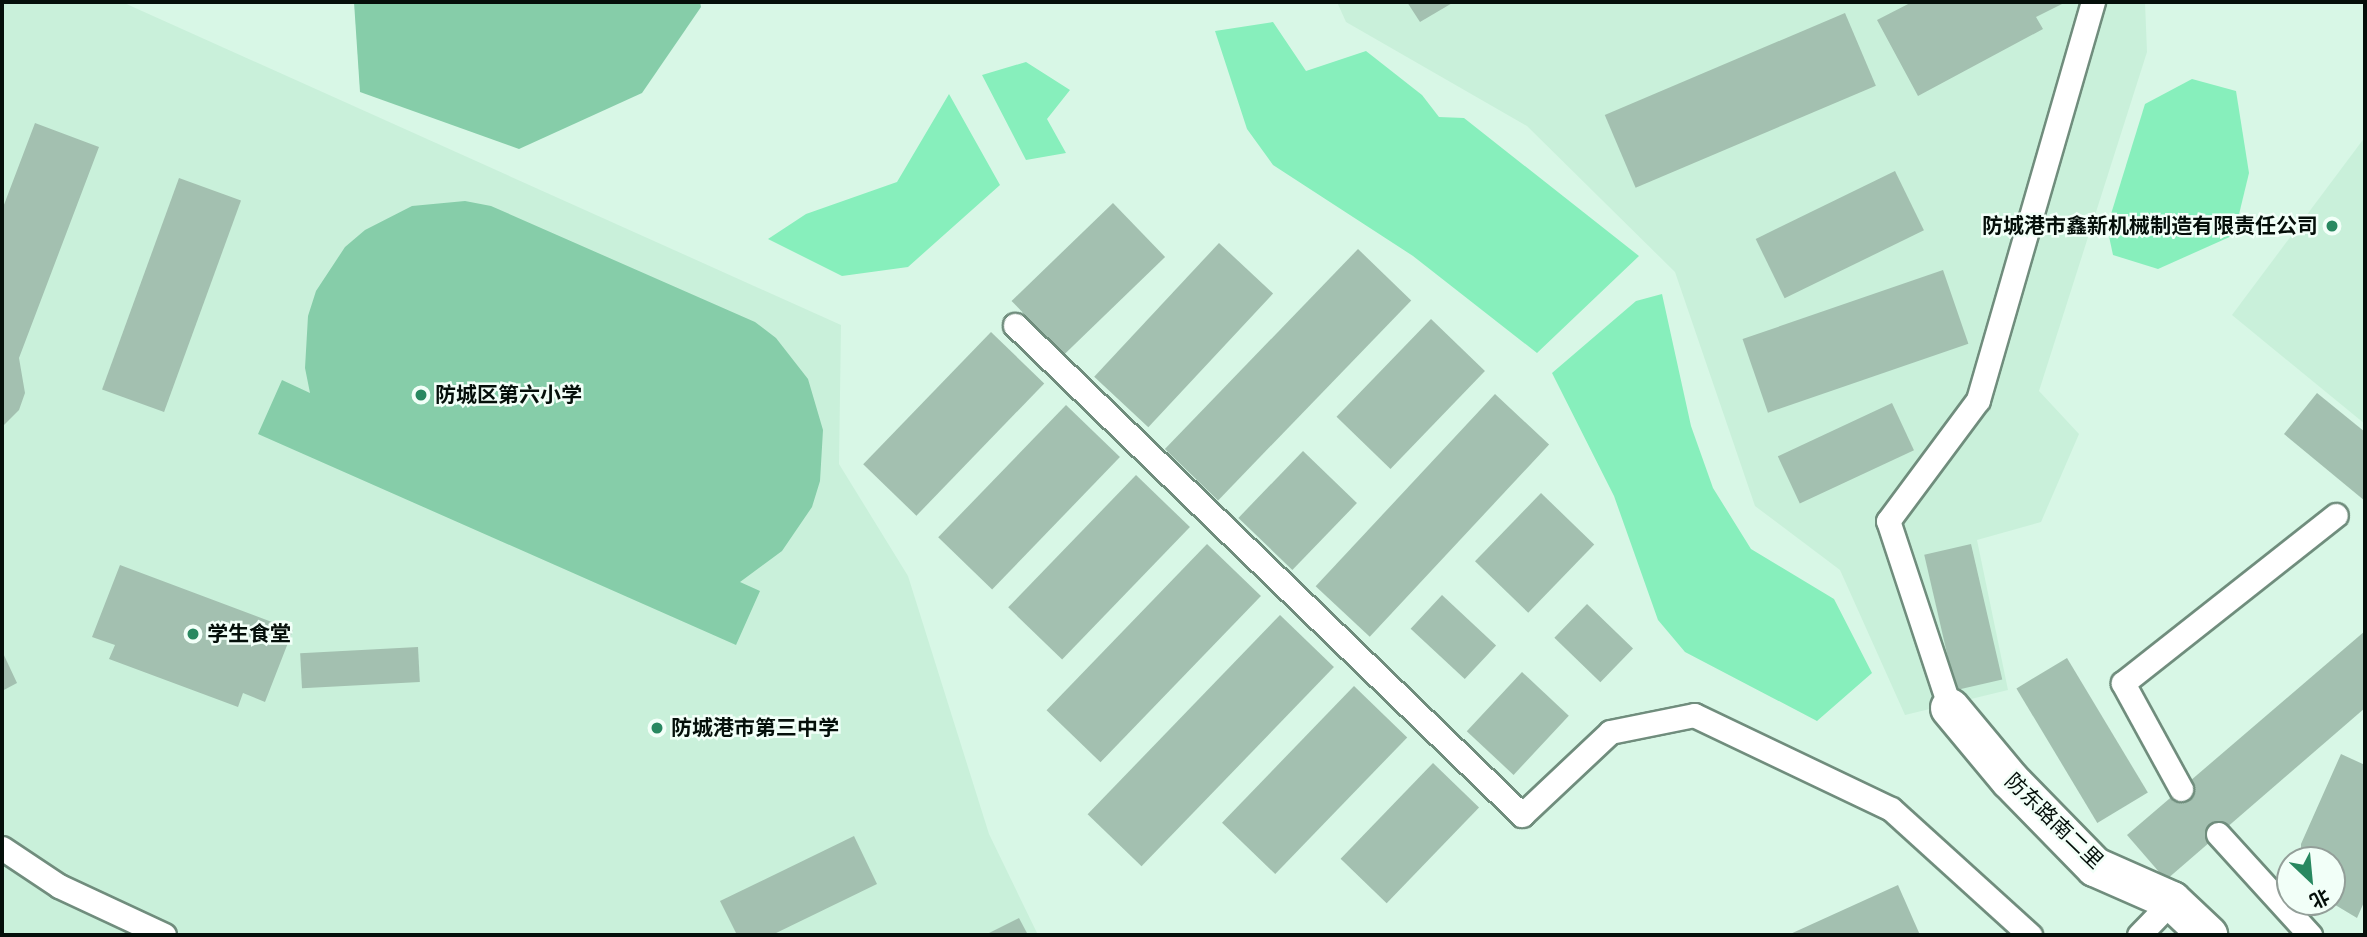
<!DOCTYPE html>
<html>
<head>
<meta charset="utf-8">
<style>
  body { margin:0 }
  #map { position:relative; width:2367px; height:937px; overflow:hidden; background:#d8f7e6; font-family:"Space Grotesk","Noto Sans SC",sans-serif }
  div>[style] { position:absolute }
  .built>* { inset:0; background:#c9f0da }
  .green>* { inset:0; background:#86cda9 }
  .water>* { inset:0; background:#87efbc }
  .building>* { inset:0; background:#a3c0b0; transform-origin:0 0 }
  .roads { filter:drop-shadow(2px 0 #708d7d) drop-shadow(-2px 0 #708d7d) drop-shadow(0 2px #708d7d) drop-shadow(0 -2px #708d7d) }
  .lane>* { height:23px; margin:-11.5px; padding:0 11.5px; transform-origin:11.5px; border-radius:11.5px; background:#fff }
  .street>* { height:38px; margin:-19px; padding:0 19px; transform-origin:19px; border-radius:19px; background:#fff }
  .dots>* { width:19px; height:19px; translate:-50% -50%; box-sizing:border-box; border:4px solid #f2fff8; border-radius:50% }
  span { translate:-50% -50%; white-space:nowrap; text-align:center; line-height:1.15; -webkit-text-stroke:5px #f2fff8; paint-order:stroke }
  .poi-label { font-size:21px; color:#050f0a; font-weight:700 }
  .right { translate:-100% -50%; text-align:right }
  .left { translate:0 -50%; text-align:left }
  .street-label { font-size:21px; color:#050f0a }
  .frame { position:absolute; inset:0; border:4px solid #050f0a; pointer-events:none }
  .north { position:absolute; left:2276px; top:846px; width:70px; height:70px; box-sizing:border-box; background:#f2fff8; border:2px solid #939f99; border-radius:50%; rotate:154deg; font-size:19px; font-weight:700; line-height:28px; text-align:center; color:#050f0a }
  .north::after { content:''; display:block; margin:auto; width:24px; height:32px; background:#288860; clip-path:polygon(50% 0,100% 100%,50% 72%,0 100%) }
</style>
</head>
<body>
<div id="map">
  <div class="built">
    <i style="clip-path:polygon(2px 2px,122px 2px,841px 325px,839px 464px,908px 576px,989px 834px,1038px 935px,2px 935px)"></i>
    <i style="clip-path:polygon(1337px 2px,2145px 2px,2147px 52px,2039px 391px,2079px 434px,2041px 522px,1977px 540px,2008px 690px,1905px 715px,1840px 570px,1755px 506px,1675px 272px,1527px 126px,1346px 22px)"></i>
    <i style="clip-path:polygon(2365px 137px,2365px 424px,2232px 315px)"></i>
  </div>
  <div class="green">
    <i style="clip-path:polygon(354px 2px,700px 2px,701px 7px,642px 93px,519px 149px,360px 92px)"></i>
    <i style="clip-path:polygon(465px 201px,491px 206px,755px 322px,776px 338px,808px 379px,823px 430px,820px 481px,812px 507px,782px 551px,740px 582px,760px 591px,736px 645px,258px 434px,282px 380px,310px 393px,305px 368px,308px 316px,316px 291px,345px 247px,365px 230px,412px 206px)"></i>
  </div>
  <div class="water">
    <i style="clip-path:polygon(1273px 22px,1306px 71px,1366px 51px,1422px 95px,1439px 117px,1464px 118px,1639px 256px,1537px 353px,1413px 256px,1273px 165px,1247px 129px,1215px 31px)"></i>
    <i style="clip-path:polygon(1026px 62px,1070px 90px,1047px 119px,1066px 153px,1026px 160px,982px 75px)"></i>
    <i style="clip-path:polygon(2192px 79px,2236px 91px,2249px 173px,2234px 235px,2158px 269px,2113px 255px,2107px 227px,2145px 104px)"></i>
    <i style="clip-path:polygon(949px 94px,1000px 185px,908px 267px,842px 276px,768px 239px,806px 214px,897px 182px)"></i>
    <i style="clip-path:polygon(1662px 294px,1691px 426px,1713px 488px,1751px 549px,1834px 599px,1872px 673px,1817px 721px,1685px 652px,1658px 620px,1614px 496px,1552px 373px,1636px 301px)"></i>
  </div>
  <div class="building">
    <i style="clip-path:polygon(1407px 2px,1454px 2px,1420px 22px)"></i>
    <i style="clip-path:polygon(1912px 2px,2066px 2px,2036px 17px,2043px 29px,1918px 96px,1877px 20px)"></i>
    <i style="left:1845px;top:13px;width:79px;height:261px;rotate:67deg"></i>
    <i style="clip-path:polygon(35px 123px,99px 147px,19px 358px,25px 393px,19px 410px,2px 427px,2px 210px)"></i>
    <i style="left:1895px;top:171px;width:66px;height:155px;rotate:64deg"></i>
    <i style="left:179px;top:178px;width:66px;height:225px;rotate:20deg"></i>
    <i style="left:1113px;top:203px;width:75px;height:141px;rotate:46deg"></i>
    <i style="left:1219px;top:243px;width:74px;height:183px;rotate:43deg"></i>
    <i style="left:1358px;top:249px;width:74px;height:278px;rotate:44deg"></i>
    <i style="left:1943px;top:270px;width:78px;height:212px;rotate:71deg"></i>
    <i style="left:1431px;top:319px;width:75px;height:136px;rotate:44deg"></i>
    <i style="left:991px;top:332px;width:74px;height:184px;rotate:44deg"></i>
    <i style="clip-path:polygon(2317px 393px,2365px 432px,2365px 501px,2284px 434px)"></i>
    <i style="left:1495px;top:394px;width:74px;height:263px;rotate:43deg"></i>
    <i style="left:1892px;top:403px;width:52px;height:126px;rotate:65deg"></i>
    <i style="left:1066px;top:405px;width:75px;height:184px;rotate:44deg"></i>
    <i style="left:1303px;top:451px;width:75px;height:93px;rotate:44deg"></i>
    <i style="left:1136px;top:475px;width:75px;height:184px;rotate:44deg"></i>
    <i style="left:1541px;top:493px;width:74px;height:95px;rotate:44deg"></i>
    <i style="left:1207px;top:544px;width:75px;height:231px;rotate:44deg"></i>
    <i style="left:1971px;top:544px;width:139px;height:48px;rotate:77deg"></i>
    <i style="clip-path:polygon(120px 565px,293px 630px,265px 702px,243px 693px,238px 707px,109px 659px,115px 645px,92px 637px)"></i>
    <i style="left:1442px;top:595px;width:74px;height:46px;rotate:43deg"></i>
    <i style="left:1587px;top:604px;width:64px;height:47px;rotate:44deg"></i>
    <i style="left:1280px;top:615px;width:75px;height:277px;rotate:44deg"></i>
    <i style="clip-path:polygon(2365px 631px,2365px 708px,2166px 880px,2127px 835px)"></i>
    <i style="left:418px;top:647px;width:35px;height:118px;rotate:87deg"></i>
    <i style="clip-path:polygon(2px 651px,17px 683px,2px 691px)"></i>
    <i style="left:2067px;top:658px;width:157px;height:59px;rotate:59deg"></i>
    <i style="left:1522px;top:672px;width:64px;height:81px;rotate:43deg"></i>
    <i style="left:1354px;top:686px;width:74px;height:190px;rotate:44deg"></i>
    <i style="clip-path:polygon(2341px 754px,2365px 765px,2365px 900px,2357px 918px,2332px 903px,2332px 860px,2301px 860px,2301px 844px)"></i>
    <i style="left:1433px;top:763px;width:64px;height:133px;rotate:44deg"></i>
    <i style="clip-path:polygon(854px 836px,877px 884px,772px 935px,737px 935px,720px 901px)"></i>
    <i style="clip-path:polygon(1898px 885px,1920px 935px,1788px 935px)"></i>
    <i style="clip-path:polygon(1019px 918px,1028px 935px,985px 935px)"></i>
  </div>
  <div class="roads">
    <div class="lane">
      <i style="left:1015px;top:325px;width:705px;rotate:44.02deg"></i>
      <i style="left:1522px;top:815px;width:121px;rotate:-43.3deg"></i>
      <i style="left:1610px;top:732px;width:86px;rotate:-11.4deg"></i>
      <i style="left:1694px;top:715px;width:218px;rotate:25.5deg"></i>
      <i style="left:1891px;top:809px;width:188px;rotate:42.2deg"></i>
      <i style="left:1950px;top:708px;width:197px;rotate:-108.3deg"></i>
      <i style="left:1888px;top:521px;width:151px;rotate:-53.4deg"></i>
      <i style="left:1978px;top:400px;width:414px;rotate:-73.9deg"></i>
      <i style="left:2181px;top:789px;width:121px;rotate:-118.7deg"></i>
      <i style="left:2123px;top:683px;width:271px;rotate:-38.3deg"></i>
      <i style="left:2218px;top:834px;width:137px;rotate:47.7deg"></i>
      <i style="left:2px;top:848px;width:69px;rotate:33.7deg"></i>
      <i style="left:59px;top:886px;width:116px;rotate:25deg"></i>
      <i style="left:2139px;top:935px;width:47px;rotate:-45.9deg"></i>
    </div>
    <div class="street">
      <i style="left:1950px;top:708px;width:94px;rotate:50.2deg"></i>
      <i style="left:2010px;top:780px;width:122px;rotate:45.7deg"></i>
      <i style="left:2095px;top:867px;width:84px;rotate:23.8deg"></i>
      <i style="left:2172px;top:901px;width:50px;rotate:43.4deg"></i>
    </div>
  </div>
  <div class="dots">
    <i style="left:2332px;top:226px;background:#288860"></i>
    <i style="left:421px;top:395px;background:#288860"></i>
    <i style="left:193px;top:634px;background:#288860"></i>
    <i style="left:657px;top:728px;background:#288860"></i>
  </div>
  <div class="poi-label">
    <span class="right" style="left:2318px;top:226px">防城港市鑫新机械制造有限责任公司</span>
    <span class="left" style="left:435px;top:395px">防城区第六小学</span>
    <span class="left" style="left:207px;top:634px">学生食堂</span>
    <span class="left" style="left:671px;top:728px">防城港市第三中学</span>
  </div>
  <div class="street-label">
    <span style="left:2054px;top:821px;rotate:44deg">防东路南二里</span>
  </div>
  <div class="frame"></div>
  <div class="north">北</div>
</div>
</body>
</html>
